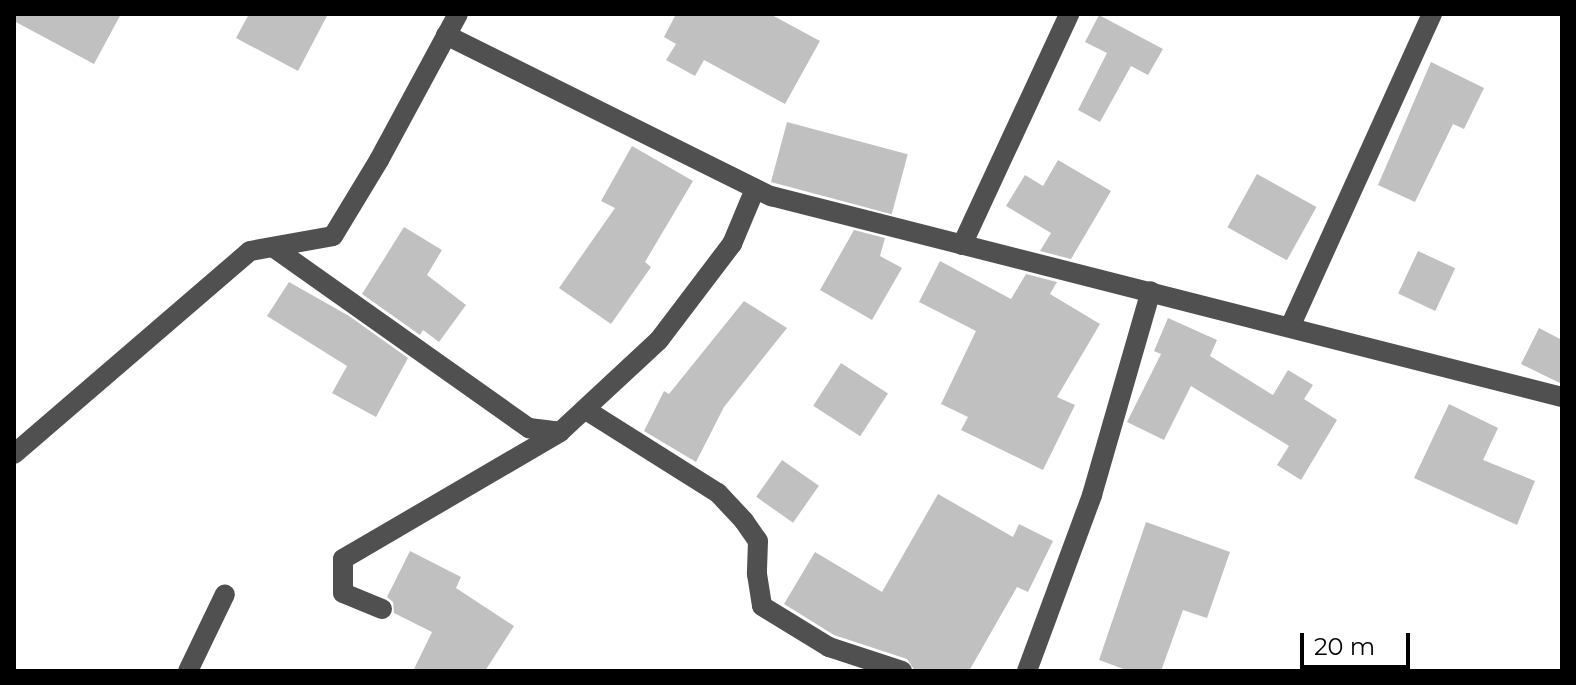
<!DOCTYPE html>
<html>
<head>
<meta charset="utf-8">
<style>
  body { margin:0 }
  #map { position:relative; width:1576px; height:685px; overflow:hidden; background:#fff; font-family:Montserrat,sans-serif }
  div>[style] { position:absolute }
  .building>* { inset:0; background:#c0c0c0; transform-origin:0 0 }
  .minor>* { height:20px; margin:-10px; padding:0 10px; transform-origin:10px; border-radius:10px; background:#505050 }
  span { translate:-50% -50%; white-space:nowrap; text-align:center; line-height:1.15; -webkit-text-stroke:8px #fff; paint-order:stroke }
  .frame { position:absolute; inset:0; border:16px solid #000; pointer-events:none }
  .scale { position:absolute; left:1300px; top:633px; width:110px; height:36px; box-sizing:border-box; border:4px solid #000; border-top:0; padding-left:10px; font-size:24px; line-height:28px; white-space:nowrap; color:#000; -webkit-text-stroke:6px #fff; paint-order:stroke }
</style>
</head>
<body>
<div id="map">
  <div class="building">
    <i style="clip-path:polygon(14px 14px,121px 14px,94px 64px,14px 21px)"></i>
    <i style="clip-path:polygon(249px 14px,328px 14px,298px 71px,236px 38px)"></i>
    <i style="clip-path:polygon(676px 14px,770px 14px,820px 41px,785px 104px,704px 60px,695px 76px,666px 60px,676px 44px,664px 37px)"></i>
    <i style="clip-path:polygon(1099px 15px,1163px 49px,1148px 75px,1131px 66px,1100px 122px,1078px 110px,1107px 53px,1085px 42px)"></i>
    <i style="clip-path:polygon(1431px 62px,1484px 88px,1464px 129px,1453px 124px,1415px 202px,1378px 185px)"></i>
    <i style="left:787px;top:122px;width:125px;height:62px;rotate:15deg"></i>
    <i style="clip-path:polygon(632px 146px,693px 181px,645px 262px,651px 267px,611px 324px,559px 288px,615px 208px,601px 201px)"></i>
    <i style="clip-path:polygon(1058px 160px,1111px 191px,1071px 259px,1040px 251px,1051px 233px,1006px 206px,1025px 175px,1043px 186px)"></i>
    <i style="left:1257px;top:174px;width:68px;height:61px;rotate:29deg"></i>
    <i style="clip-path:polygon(404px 227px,442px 250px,427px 275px,466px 305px,439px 342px,423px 330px,420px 335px,362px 294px)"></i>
    <i style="clip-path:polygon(854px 230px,885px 238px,880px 256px,902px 268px,872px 320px,820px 290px)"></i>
    <i style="left:1418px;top:251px;width:41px;height:47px;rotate:25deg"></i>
    <i style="clip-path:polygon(940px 261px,1011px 299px,1026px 274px,1057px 282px,1050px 294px,1100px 324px,1057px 397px,1075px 405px,1043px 470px,961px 430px,968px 417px,941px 404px,976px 331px,919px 302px)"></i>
    <i style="clip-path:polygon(289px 282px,349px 316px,408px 358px,376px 417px,332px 393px,347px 366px,267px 316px)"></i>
    <i style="clip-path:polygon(744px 301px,787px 328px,724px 407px,696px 462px,644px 431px,664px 391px,669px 394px)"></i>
    <i style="clip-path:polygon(1168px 318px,1217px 340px,1210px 356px,1273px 395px,1288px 370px,1313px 385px,1304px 399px,1337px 420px,1301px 480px,1277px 465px,1289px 446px,1191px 386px,1164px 440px,1127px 422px,1161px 354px,1154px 351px)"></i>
    <i style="clip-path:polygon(1539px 328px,1562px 340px,1562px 384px,1521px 364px)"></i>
    <i style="left:841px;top:363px;width:56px;height:51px;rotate:33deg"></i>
    <i style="clip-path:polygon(1449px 404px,1498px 428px,1483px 460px,1535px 481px,1517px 525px,1414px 478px)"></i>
    <i style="left:782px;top:460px;width:45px;height:45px;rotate:35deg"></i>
    <i style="clip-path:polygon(938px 494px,1013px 537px,1019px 524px,1053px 541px,1028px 592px,1017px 587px,969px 671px,915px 671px,907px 659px,834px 635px,784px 604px,815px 552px,882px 592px)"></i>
    <i style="clip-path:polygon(1146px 522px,1230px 552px,1207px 618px,1183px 610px,1161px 671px,1129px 671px,1099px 660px)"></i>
    <i style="clip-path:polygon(410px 551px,461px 577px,456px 588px,514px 626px,485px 671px,413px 671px,432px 632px,394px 613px,393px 602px,387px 597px)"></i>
  </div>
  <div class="minor">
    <i style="left:446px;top:35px;width:363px;rotate:26.4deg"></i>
    <i style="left:771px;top:196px;width:816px;rotate:14.26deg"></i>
    <i style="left:962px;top:245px;width:255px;rotate:-65.1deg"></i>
    <i style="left:273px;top:247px;width:314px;rotate:35.3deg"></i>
    <i style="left:529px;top:428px;width:31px;rotate:7deg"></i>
    <i style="left:560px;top:432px;width:135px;rotate:-42.9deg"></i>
    <i style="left:659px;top:340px;width:121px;rotate:-52.8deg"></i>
    <i style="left:732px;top:244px;width:60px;rotate:-67.3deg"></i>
    <i style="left:1290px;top:327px;width:344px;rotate:-65.6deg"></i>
    <i style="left:586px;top:410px;width:156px;rotate:32.2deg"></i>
    <i style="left:718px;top:493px;width:38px;rotate:47deg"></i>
    <i style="left:744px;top:521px;width:24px;rotate:55deg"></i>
    <i style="left:758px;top:541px;width:33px;rotate:92deg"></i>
    <i style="left:757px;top:574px;width:32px;rotate:81deg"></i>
    <i style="left:762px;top:606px;width:79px;rotate:31.5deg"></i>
    <i style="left:829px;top:647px;width:77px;rotate:18.2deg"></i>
    <i style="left:14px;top:454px;width:311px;rotate:-40.7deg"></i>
    <i style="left:250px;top:251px;width:84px;rotate:-10.2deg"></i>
    <i style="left:333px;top:236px;width:89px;rotate:-58.8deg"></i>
    <i style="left:379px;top:160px;width:166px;rotate:-61.6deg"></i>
    <i style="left:382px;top:609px;width:42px;rotate:-157.7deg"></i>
    <i style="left:343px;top:593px;width:34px;rotate:-90deg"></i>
    <i style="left:343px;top:559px;width:251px;rotate:-30.3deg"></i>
    <i style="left:188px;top:671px;width:85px;rotate:-64.3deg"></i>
    <i style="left:1027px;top:671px;width:188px;rotate:-69.7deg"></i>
    <i style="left:1092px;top:495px;width:212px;rotate:-73.9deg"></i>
  </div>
  <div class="frame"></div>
  <div class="scale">20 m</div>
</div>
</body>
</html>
